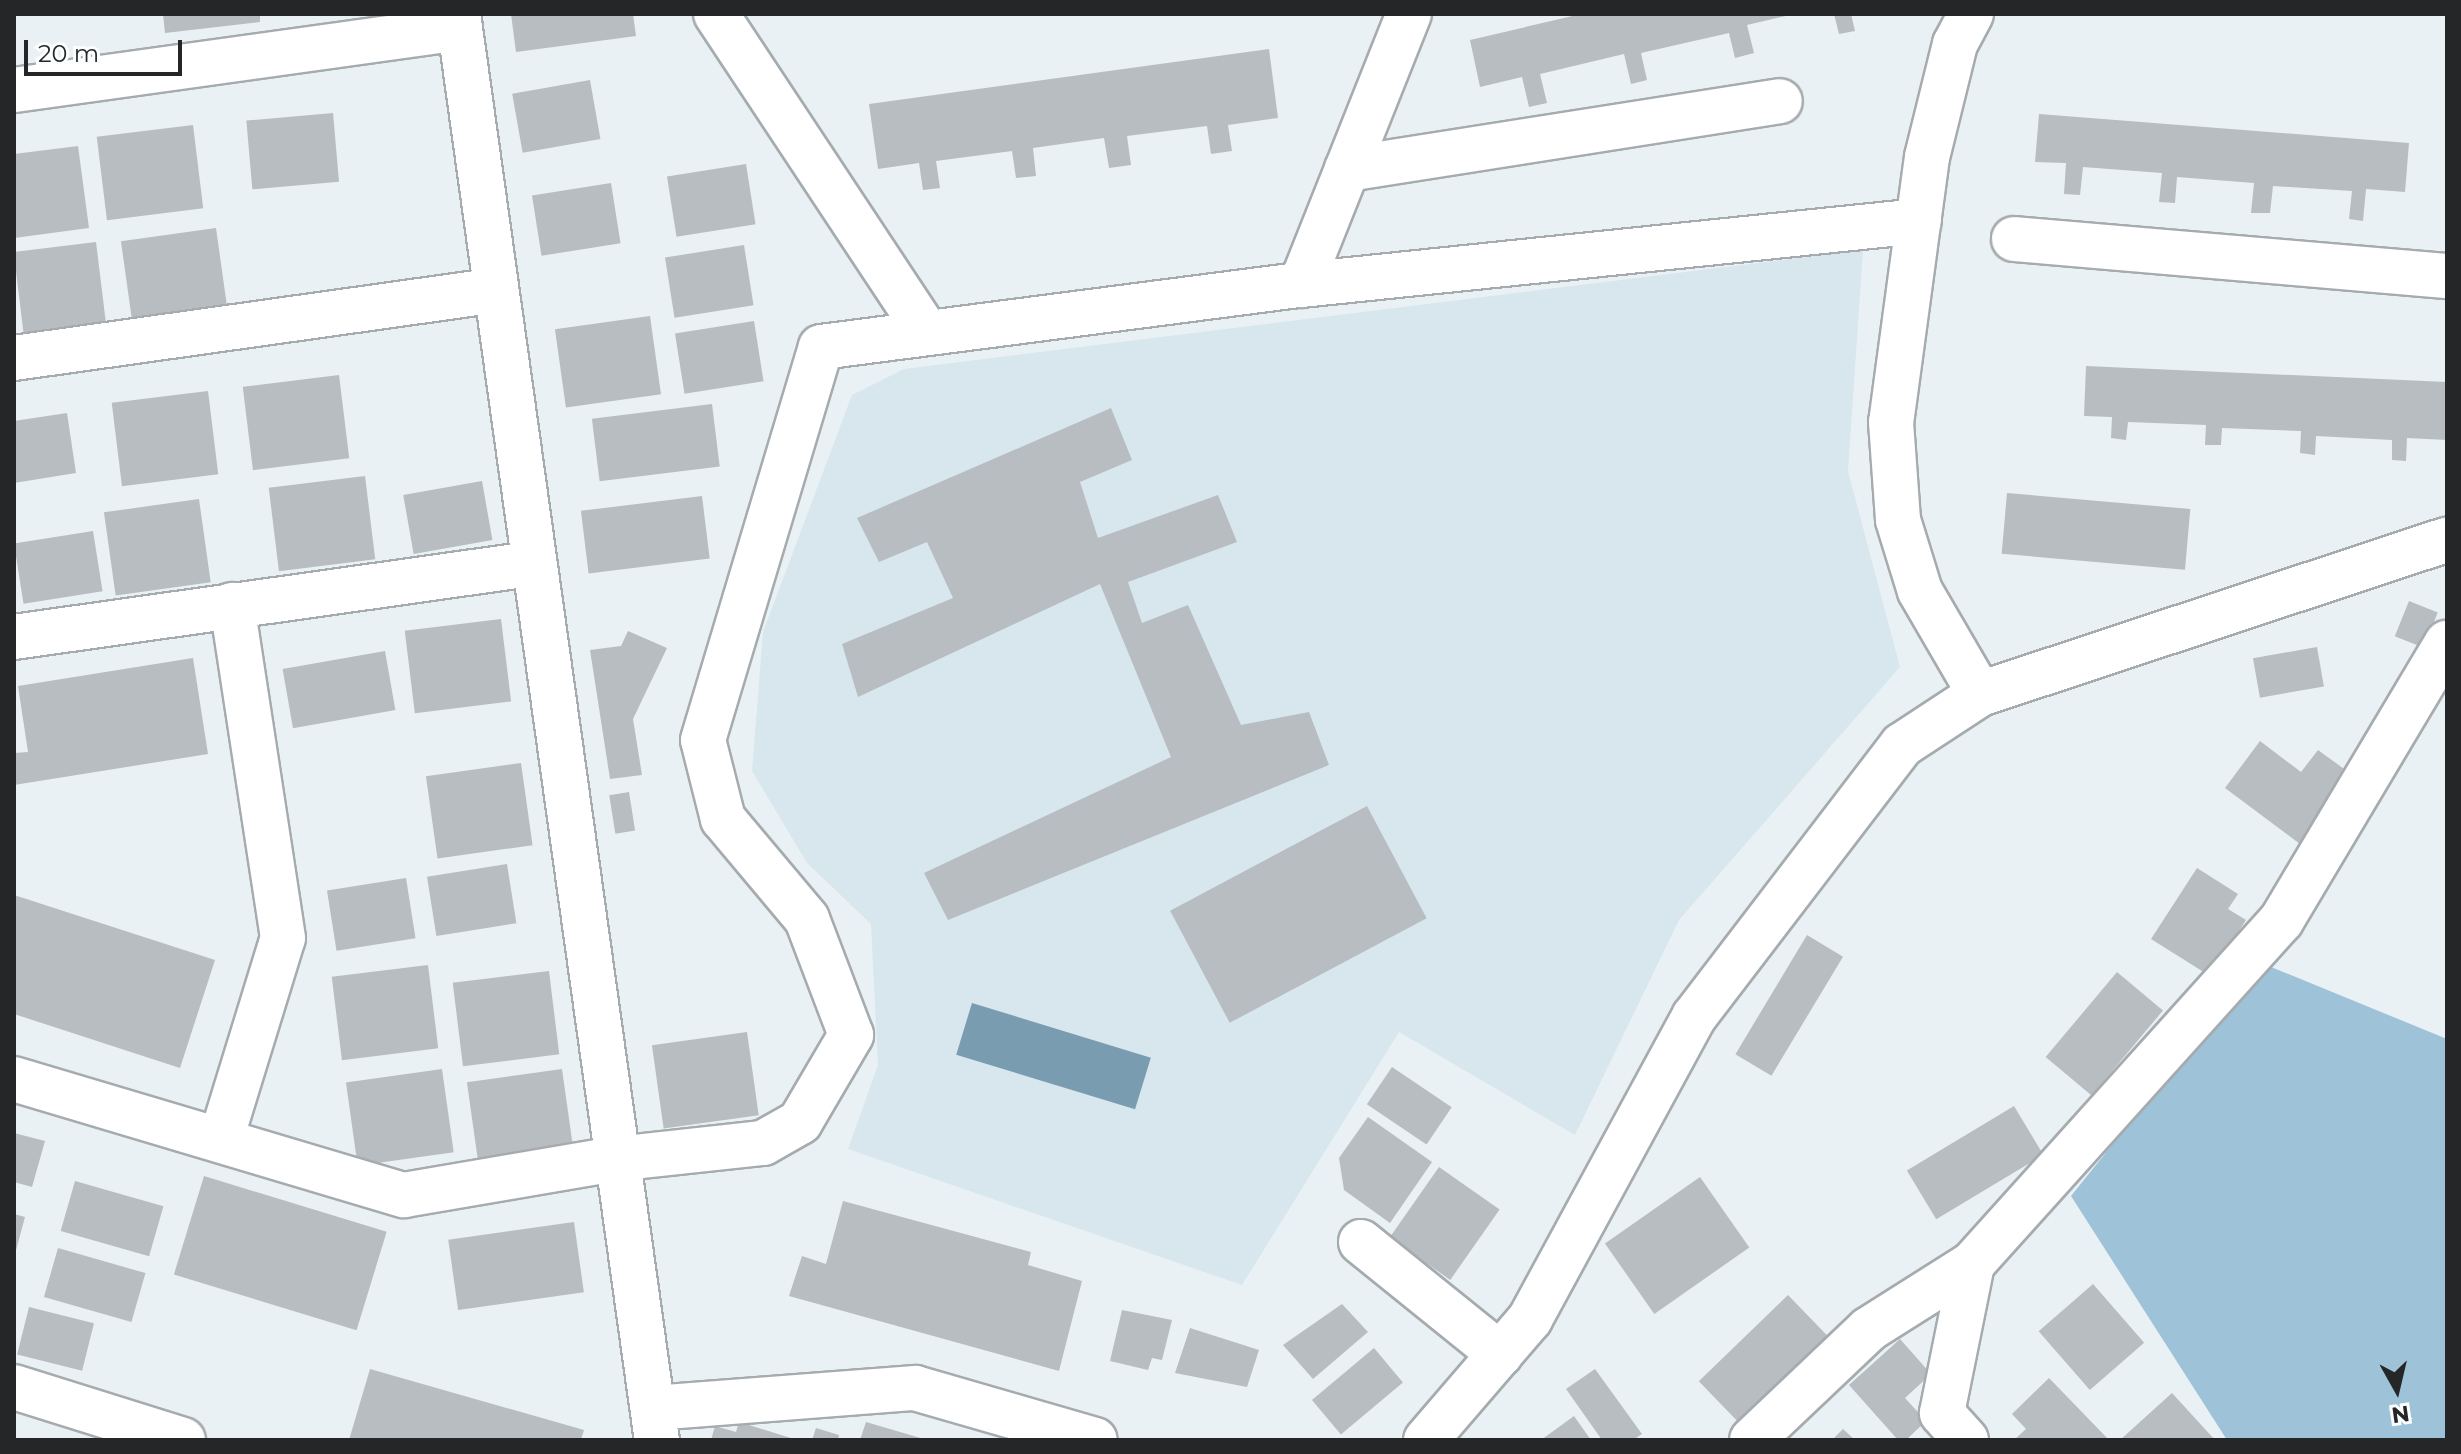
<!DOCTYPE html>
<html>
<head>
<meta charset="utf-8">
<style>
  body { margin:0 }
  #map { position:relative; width:2461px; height:1454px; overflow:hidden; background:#eaf1f4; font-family:Montserrat,sans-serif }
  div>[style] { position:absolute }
  .built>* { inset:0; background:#d8e6ee }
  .forest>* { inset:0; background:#9ec2d7 }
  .water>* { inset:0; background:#799cb0; transform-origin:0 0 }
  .building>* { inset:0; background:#b7bdc1; transform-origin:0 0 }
  .roads { filter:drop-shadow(2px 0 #a5abaf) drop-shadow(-2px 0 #a5abaf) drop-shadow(0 2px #a5abaf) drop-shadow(0 -2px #a5abaf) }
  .minor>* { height:44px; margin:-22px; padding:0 22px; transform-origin:22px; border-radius:22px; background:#fff }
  span { translate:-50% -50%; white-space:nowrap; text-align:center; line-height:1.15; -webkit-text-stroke:8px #fbfdff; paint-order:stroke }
  .frame { position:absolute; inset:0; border:16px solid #242627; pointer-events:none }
  .north { position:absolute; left:2357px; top:1350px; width:80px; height:80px; -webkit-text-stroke:6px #fbfdff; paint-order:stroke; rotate:172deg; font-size:22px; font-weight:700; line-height:32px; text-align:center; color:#242627 }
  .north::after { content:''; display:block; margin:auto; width:28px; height:36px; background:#242627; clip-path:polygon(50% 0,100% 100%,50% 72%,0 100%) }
  .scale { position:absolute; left:24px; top:40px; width:158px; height:36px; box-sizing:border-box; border:4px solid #242627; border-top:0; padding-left:10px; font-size:24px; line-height:28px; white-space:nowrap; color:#242627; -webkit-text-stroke:6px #fbfdff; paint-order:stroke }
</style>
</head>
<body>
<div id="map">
  <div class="built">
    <i style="clip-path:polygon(1863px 250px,1848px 471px,1900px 667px,1679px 920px,1575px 1135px,1399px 1032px,1242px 1285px,848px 1149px,878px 1065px,871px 924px,807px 863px,752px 771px,763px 632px,852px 395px,904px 369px)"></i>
  </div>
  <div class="forest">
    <i style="clip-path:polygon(2259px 962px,2447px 1039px,2447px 1440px,2227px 1440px,2071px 1196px)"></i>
  </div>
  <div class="water">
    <i style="left:972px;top:1003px;width:187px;height:54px;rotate:17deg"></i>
  </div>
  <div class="building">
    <i style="clip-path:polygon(163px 14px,260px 14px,260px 22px,165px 33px)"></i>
    <i style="clip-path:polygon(511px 14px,633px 14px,636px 36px,516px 52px)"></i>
    <i style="clip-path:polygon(1581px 14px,1790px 14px,1790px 15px,1747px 25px,1754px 53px,1735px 58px,1729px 33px,1641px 53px,1647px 80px,1631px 84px,1624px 54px,1540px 74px,1547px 103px,1529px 107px,1522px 77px,1480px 87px,1470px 40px)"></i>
    <i style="clip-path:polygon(1834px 14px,1851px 14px,1855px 31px,1839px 34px)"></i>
    <i style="clip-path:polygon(1269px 49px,1278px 118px,1228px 125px,1232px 151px,1211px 154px,1207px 126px,1127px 136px,1131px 165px,1109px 168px,1104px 138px,1033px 148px,1036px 176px,1016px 178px,1012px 151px,936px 161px,940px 188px,923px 190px,919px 163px,878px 169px,869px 104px)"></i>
    <i style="left:590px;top:80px;width:60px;height:79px;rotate:80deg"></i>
    <i style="left:333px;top:113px;width:69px;height:87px;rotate:85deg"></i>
    <i style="clip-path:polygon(2039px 114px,2409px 143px,2405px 192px,2366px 189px,2363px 221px,2349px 219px,2352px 191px,2273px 186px,2270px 213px,2251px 213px,2254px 183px,2177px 177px,2175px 203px,2159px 202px,2162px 173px,2083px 167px,2080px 195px,2064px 194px,2066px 163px,2035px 162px)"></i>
    <i style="left:193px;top:125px;width:84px;height:97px;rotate:83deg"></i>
    <i style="clip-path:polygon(78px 146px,89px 228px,14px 238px,14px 154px)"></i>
    <i style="left:746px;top:164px;width:61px;height:80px;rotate:81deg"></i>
    <i style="left:611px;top:183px;width:61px;height:80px;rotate:81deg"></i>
    <i style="left:216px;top:228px;width:84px;height:96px;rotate:82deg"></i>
    <i style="left:96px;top:242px;width:83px;height:83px;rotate:83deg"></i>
    <i style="left:744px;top:245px;width:61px;height:80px;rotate:81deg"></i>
    <i style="left:650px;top:316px;width:79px;height:96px;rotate:82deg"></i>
    <i style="left:754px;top:321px;width:61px;height:80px;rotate:81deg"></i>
    <i style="clip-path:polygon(2086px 366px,2447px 382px,2447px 440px,2407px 438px,2406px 461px,2392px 460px,2392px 440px,2316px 436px,2315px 455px,2300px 453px,2301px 431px,2222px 428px,2221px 445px,2205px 445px,2206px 425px,2128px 422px,2126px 440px,2111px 438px,2112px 417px,2084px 416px)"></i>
    <i style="left:339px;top:375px;width:84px;height:97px;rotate:83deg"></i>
    <i style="left:208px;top:391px;width:84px;height:97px;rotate:83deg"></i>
    <i style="left:712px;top:404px;width:63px;height:121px;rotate:83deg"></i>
    <i style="clip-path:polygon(1111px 408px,1132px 460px,1080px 482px,1098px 538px,1218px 495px,1237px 542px,1128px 582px,1142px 623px,1188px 605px,1241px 725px,1309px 712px,1329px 765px,948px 920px,924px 873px,1171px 757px,1100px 584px,858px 697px,842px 644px,953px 598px,927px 542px,879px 562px,857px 518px)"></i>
    <i style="clip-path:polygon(67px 413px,76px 473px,14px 483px,14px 421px)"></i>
    <i style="left:365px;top:476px;width:84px;height:97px;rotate:83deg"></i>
    <i style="left:482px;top:481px;width:60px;height:80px;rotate:80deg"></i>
    <i style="left:2007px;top:493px;width:184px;height:61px;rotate:5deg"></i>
    <i style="left:702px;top:496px;width:63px;height:122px;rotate:83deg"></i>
    <i style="left:199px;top:499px;width:84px;height:96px;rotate:82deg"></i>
    <i style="left:93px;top:531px;width:61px;height:80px;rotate:81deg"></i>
    <i style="left:2409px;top:601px;width:31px;height:38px;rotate:22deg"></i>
    <i style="left:501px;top:619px;width:83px;height:97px;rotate:83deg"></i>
    <i style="clip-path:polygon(628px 631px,667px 648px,633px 719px,642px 775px,610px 779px,590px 650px,621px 646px)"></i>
    <i style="left:2317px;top:647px;width:40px;height:65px;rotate:80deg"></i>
    <i style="left:385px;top:651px;width:60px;height:104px;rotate:80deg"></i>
    <i style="clip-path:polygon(193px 658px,208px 754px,14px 785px,14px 753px,28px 752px,18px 686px)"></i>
    <i style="clip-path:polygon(2260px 741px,2301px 772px,2318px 750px,2351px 774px,2300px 844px,2225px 788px)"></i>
    <i style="left:521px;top:763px;width:83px;height:96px;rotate:82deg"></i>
    <i style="left:629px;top:792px;width:39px;height:20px;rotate:81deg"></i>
    <i style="left:1367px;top:806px;width:127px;height:223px;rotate:62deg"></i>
    <i style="left:507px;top:864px;width:60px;height:81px;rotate:81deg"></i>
    <i style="clip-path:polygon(2197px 868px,2238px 894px,2228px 909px,2246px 920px,2210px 976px,2151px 939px)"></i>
    <i style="left:406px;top:878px;width:61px;height:80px;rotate:81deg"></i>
    <i style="clip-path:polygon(14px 895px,215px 960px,180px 1068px,14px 1014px)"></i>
    <i style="left:1807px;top:935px;width:42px;height:139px;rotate:31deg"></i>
    <i style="left:428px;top:965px;width:84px;height:97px;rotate:83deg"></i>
    <i style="left:549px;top:971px;width:84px;height:97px;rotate:83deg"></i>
    <i style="left:2117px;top:972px;width:60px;height:111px;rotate:40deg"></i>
    <i style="left:747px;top:1032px;width:84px;height:96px;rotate:82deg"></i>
    <i style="left:1392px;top:1067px;width:72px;height:45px;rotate:34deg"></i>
    <i style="left:442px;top:1069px;width:84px;height:97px;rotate:82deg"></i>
    <i style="left:562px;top:1069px;width:84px;height:96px;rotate:82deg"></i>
    <i style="left:2014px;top:1106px;width:57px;height:125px;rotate:59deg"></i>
    <i style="clip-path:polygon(1368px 1117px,1432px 1162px,1390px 1223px,1344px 1190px,1339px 1158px)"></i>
    <i style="clip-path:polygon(14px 1133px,45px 1141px,32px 1187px,14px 1182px)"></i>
    <i style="left:1439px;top:1167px;width:74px;height:86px;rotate:35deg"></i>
    <i style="left:204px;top:1176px;width:191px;height:103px;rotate:17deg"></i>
    <i style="left:1700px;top:1177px;width:86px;height:116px;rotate:55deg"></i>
    <i style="left:75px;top:1181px;width:92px;height:52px;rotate:16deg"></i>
    <i style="clip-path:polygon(843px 1201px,1031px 1252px,1028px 1265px,1082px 1281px,1059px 1371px,789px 1296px,802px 1256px,826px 1264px)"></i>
    <i style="clip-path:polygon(14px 1214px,25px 1217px,15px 1254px,14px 1254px)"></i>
    <i style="left:574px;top:1222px;width:71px;height:127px;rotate:82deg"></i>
    <i style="left:58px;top:1248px;width:91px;height:51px;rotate:16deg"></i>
    <i style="left:2093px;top:1284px;width:78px;height:72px;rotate:49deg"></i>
    <i style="left:1788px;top:1295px;width:63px;height:124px;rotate:46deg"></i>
    <i style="clip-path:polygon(1342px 1304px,1368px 1332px,1313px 1379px,1283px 1345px)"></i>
    <i style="left:29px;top:1307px;width:67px;height:49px;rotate:14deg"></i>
    <i style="clip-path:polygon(1122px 1310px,1172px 1320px,1162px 1360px,1152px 1358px,1148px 1370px,1110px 1361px)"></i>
    <i style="clip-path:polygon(1190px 1328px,1259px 1350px,1247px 1387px,1175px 1373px)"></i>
    <i style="clip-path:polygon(1900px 1339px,1931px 1374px,1905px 1398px,1926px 1421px,1906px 1440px,1898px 1440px,1849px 1385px)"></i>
    <i style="left:1374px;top:1348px;width:45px;height:81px;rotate:50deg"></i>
    <i style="clip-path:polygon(370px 1369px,584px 1430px,581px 1440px,349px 1440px)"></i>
    <i style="clip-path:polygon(1595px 1369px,1642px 1434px,1633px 1440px,1602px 1440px,1566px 1389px)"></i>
    <i style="clip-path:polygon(2049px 1378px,2109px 1440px,2014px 1440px,2026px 1429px,2012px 1414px)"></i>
    <i style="clip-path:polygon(2172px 1393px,2215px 1440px,2120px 1440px)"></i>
    <i style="clip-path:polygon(1574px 1416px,1591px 1440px,1541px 1440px)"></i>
    <i style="clip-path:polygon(739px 1422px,794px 1439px,793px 1440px,711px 1440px,715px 1426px,736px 1432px)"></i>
    <i style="clip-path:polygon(866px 1422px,924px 1439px,924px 1440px,860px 1440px)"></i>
    <i style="clip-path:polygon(816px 1428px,839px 1435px,838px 1440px,812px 1440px)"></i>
    <i style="clip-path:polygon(1843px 1429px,1855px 1440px,1832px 1440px)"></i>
  </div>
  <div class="roads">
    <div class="minor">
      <i style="left:458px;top:14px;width:1440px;rotate:82.06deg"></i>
      <i style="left:716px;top:14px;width:382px;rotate:56.5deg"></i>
      <i style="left:1971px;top:14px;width:34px;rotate:118deg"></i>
      <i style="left:1955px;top:44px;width:116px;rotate:103.9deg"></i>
      <i style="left:1927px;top:157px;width:267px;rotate:97.7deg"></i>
      <i style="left:1891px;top:422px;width:98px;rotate:85.9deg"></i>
      <i style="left:1898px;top:520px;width:74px;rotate:72.8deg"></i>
      <i style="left:1920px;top:591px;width:119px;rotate:59.8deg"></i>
      <i style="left:14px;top:90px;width:449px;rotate:-7.9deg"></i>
      <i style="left:1347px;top:169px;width:438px;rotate:-8.9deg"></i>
      <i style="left:2014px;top:239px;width:435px;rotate:4.9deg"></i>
      <i style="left:1301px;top:285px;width:292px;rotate:-68.3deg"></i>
      <i style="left:14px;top:358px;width:484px;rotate:-8deg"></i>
      <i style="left:14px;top:637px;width:521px;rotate:-8.05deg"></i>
      <i style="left:14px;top:1079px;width:407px;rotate:16.6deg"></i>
      <i style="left:404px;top:1195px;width:214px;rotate:-9.7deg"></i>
      <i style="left:615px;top:1159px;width:149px;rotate:-6.2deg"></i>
      <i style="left:763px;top:1143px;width:43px;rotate:-29.6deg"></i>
      <i style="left:800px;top:1122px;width:101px;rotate:-59.6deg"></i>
      <i style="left:851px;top:1035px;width:124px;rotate:-110.8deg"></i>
      <i style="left:807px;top:919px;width:131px;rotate:-130deg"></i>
      <i style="left:723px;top:819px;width:81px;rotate:-104.2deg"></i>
      <i style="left:703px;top:740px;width:410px;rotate:-73.3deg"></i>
      <i style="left:821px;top:347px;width:484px;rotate:-7.4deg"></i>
      <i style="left:1301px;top:285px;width:621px;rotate:-5.91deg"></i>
      <i style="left:221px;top:1139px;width:210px;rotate:-72.9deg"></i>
      <i style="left:283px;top:938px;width:337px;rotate:-98.7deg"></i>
      <i style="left:1361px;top:1242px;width:179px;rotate:38.9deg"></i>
      <i style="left:14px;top:1387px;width:177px;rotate:17.4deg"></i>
      <i style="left:653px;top:1408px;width:263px;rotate:-4.4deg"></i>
      <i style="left:915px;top:1388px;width:187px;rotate:16.1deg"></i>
      <i style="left:1426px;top:1440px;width:160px;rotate:-49.3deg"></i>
      <i style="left:1530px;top:1319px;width:344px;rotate:-61.5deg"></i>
      <i style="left:1694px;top:1017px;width:342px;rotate:-52.6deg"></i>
      <i style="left:1902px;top:745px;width:93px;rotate:-33.2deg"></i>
      <i style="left:1980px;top:694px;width:492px;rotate:-18.3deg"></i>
      <i style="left:1752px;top:1440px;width:161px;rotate:-43.5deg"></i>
      <i style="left:1869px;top:1329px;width:122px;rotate:-32.3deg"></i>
      <i style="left:1972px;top:1264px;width:462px;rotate:-48deg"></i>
      <i style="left:2281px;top:921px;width:324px;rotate:-59.2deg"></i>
      <i style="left:1966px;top:1440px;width:36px;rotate:-132deg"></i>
      <i style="left:1942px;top:1413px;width:152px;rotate:-78.6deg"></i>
    </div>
  </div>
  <div class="frame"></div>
  <div class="north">N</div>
  <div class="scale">20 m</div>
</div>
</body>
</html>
